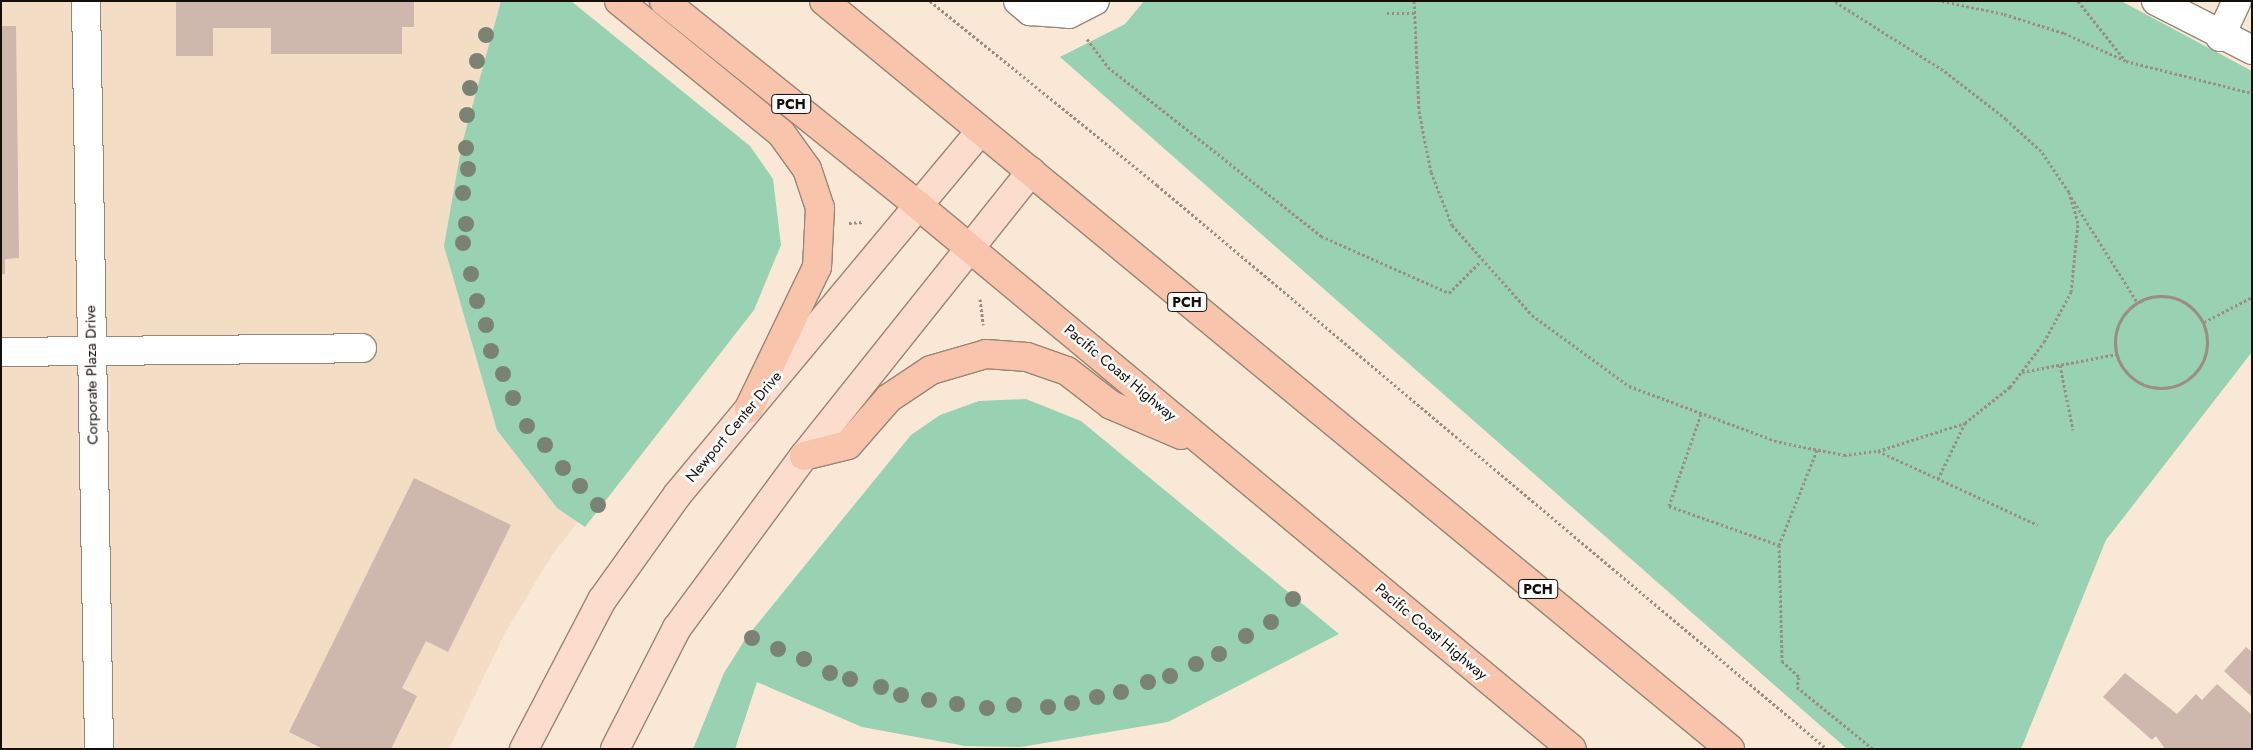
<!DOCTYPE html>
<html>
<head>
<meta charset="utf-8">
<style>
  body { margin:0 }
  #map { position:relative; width:2253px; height:750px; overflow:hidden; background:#fae8d6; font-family:Jost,sans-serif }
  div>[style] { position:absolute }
  .built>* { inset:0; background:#f4ddc5 }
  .green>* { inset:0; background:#99d1b3 }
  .building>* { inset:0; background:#ceb7ac }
  .path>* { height:3px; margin-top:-1.5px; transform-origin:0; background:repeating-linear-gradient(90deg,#9b8e81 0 2.5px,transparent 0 5px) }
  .path>.ring { margin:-1.5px; padding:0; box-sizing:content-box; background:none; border:3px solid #9b8e81; border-radius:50% }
  .roads { filter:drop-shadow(1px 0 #978676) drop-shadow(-1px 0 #978676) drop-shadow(0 1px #978676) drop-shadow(0 -1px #978676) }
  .minor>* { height:28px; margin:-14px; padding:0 14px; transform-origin:14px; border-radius:14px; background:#fff }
  .major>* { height:28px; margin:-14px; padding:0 14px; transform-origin:14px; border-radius:14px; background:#fbdccd }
  .highway>* { height:28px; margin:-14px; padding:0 14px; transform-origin:14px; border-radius:14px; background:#f8c4ab }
  .trees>* { width:16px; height:16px; margin:-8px; border-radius:50%; background:#7a8373 }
  span { translate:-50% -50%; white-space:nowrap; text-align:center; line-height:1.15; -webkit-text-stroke:5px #fff; paint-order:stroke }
  .shield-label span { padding:1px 4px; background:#fff; border:1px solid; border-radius:4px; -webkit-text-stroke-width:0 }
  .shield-label { font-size:14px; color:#150f09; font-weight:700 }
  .street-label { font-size:15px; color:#150f09 }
  .frame { position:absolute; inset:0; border:2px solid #150f09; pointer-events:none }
</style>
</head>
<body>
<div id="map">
  <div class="built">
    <i style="clip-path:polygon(1px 1px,570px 1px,710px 353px,552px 555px,504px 635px,449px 749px,1px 749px)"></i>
  </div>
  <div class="green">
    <i style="clip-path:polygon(501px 1px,571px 1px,750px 146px,773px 179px,781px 245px,754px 310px,585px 527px,557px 508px,497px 430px,444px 246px,462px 144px)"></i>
    <i style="clip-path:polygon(1144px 1px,2121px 1px,2252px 71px,2252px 352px,2106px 540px,2021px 749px,1847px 749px,1060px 57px,1125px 24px)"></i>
    <i style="clip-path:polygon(1026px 399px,1081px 421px,1339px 634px,1168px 722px,1021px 747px,965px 746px,862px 727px,757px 682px,735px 749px,693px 749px,724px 673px,746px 638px,911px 435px,940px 415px,979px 401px)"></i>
  </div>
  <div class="building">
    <i style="clip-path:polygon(176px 1px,414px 1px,414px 27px,402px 27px,402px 54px,271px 54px,271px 28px,213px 28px,213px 56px,176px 56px)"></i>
    <i style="clip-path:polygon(1px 26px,16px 26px,19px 258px,5px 259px,5px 274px,1px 274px)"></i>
    <i style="clip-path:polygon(414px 478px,511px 525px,448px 652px,426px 641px,402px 688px,417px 696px,391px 749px,323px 749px,289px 732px)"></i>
    <i style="clip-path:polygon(2246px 647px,2252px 652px,2252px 697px,2224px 671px)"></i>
    <i style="clip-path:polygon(2125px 673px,2177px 714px,2196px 694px,2202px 700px,2217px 684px,2252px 715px,2252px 749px,2165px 749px,2156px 736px,2152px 740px,2103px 697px)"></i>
  </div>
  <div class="path">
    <i style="left:930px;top:1px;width:292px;rotate:39deg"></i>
    <i style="left:1157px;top:185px;width:876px;rotate:40.09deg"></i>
    <i style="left:1414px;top:1px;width:110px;rotate:87.4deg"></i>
    <i style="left:1419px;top:111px;width:62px;rotate:78.9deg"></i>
    <i style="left:1431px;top:172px;width:57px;rotate:68.4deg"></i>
    <i style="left:1452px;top:225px;width:120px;rotate:48.4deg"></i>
    <i style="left:1532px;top:315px;width:120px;rotate:36.2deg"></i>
    <i style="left:1629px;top:386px;width:160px;rotate:20.5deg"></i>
    <i style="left:1779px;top:442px;width:66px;rotate:11.3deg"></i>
    <i style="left:1844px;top:455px;width:34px;rotate:-7deg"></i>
    <i style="left:1878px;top:451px;width:91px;rotate:-17.8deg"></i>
    <i style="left:1965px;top:423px;width:58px;rotate:-38.7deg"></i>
    <i style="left:2010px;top:387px;width:56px;rotate:-52.9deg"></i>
    <i style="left:2044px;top:342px;width:57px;rotate:-61.6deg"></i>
    <i style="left:2071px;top:292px;width:69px;rotate:-84.2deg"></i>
    <i style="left:2078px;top:223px;width:32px;rotate:-106deg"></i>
    <i style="left:2069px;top:192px;width:50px;rotate:-124.3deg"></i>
    <i style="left:2041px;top:151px;width:47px;rotate:-137.6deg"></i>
    <i style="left:2006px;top:119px;width:80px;rotate:-142.1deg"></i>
    <i style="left:1943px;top:70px;width:129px;rotate:-147.7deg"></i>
    <i style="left:1942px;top:1px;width:63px;rotate:11.8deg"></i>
    <i style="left:2004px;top:14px;width:63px;rotate:17.6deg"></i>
    <i style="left:2064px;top:33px;width:68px;rotate:24.3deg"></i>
    <i style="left:2126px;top:61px;width:130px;rotate:14.3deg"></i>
    <i style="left:2078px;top:1px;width:75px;rotate:51.5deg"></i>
    <i style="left:1387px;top:13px;width:27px"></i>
    <i style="left:1087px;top:39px;width:35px;rotate:53deg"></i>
    <i style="left:1108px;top:67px;width:272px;rotate:38.4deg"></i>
    <i style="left:1321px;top:236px;width:140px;rotate:24deg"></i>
    <i style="left:1449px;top:293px;width:45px;rotate:-45deg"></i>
    <i style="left:2071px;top:197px;width:124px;rotate:57.8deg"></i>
    <i style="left:849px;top:223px;width:14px;rotate:-4deg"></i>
    <i class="ring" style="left:2115px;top:296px;width:89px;height:89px"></i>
    <i style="left:980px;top:299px;width:26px;rotate:83deg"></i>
    <i style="left:2204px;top:322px;width:54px;rotate:-27.5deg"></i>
    <i style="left:2060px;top:365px;width:66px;rotate:78.7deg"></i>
    <i style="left:2022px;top:372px;width:97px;rotate:-10.7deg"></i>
    <i style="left:1701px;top:414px;width:97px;rotate:109.2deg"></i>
    <i style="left:1669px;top:506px;width:117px;rotate:19.5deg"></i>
    <i style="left:1817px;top:450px;width:102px;rotate:111.8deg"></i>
    <i style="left:1779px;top:545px;width:116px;rotate:88.5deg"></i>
    <i style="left:1782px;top:661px;width:23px;rotate:43deg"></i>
    <i style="left:1799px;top:677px;width:10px;rotate:101deg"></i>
    <i style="left:1797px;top:687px;width:98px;rotate:39.2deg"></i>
    <i style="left:1878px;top:451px;width:176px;rotate:24.8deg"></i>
    <i style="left:1938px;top:479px;width:62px;rotate:-64.3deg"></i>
  </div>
  <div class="roads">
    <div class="minor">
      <i style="left:86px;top:1px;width:748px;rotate:89deg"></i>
      <i style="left:1018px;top:1px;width:16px;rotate:40deg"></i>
      <i style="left:1030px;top:11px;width:39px;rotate:4deg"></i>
      <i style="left:1069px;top:14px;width:29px;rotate:-27deg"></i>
      <i style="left:2156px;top:1px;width:108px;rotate:27deg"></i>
      <i style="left:2220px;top:37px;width:40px;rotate:-65deg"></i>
      <i style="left:1px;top:352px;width:361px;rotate:-0.6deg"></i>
    </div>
    <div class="major">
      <i style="left:524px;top:749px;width:168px;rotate:-62.4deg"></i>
      <i style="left:602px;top:600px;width:130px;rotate:-54.4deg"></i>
      <i style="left:678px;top:494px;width:472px;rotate:-50.2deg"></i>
      <i style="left:615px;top:749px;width:136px;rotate:-62.9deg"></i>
      <i style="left:677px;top:628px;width:214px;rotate:-53.6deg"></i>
      <i style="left:804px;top:456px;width:364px;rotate:-51.4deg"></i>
    </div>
    <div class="highway">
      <i style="left:619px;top:1px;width:209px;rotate:39.2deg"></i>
      <i style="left:781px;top:133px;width:44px;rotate:54.2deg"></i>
      <i style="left:807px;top:169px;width:41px;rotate:71.6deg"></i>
      <i style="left:820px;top:208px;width:59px;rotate:92.9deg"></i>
      <i style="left:817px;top:267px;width:157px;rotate:115.7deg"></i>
      <i style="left:664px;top:1px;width:327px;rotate:38.8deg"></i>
      <i style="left:919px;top:206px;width:849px;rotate:39.75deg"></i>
      <i style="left:824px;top:1px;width:1175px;rotate:39.54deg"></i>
      <i style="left:804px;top:456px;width:45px;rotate:-14deg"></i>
      <i style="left:848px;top:445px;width:62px;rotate:-48.9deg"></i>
      <i style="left:889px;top:398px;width:50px;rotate:-33.7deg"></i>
      <i style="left:931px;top:370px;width:57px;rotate:-16.2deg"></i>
      <i style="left:986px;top:354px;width:41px;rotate:4.2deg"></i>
      <i style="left:1027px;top:357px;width:42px;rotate:19.3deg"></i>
      <i style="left:1067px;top:371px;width:56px;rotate:37.7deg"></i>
      <i style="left:1111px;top:405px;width:76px;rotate:23.2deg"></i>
    </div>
  </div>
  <div class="trees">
    <i style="left:486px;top:35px"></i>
    <i style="left:477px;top:61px"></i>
    <i style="left:470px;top:88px"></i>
    <i style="left:467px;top:115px"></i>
    <i style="left:466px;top:148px"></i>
    <i style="left:468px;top:169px"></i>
    <i style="left:463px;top:193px"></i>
    <i style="left:466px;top:224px"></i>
    <i style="left:463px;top:243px"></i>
    <i style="left:471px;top:274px"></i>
    <i style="left:477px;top:301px"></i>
    <i style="left:486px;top:325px"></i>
    <i style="left:491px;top:351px"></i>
    <i style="left:503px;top:374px"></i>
    <i style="left:513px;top:398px"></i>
    <i style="left:527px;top:426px"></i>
    <i style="left:545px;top:445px"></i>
    <i style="left:563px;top:468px"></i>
    <i style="left:580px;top:486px"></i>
    <i style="left:598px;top:505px"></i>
    <i style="left:1293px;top:599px"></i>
    <i style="left:1271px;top:622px"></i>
    <i style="left:1246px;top:636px"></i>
    <i style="left:752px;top:638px"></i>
    <i style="left:778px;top:649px"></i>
    <i style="left:1219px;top:654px"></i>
    <i style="left:804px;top:659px"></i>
    <i style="left:1196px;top:664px"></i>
    <i style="left:830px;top:673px"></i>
    <i style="left:1170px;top:676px"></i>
    <i style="left:850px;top:679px"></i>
    <i style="left:1148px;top:682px"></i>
    <i style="left:881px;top:687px"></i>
    <i style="left:1121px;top:692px"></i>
    <i style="left:901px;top:695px"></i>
    <i style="left:1097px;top:697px"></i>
    <i style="left:929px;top:700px"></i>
    <i style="left:1072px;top:703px"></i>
    <i style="left:957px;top:704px"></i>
    <i style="left:1014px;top:705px"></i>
    <i style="left:1048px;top:707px"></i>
    <i style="left:987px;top:708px"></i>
  </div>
  <div class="shield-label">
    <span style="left:791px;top:104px">PCH</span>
    <span style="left:1187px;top:302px">PCH</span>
    <span style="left:1538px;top:589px">PCH</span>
  </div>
  <div class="street-label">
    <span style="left:1120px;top:373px;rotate:40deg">Pacific Coast Highway</span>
    <span style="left:92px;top:375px;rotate:-91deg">Corporate Plaza Drive</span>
    <span style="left:734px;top:427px;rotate:-50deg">Newport Center Drive</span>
    <span style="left:1431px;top:632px;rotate:40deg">Pacific Coast Highway</span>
  </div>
  <div class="frame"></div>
</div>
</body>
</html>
